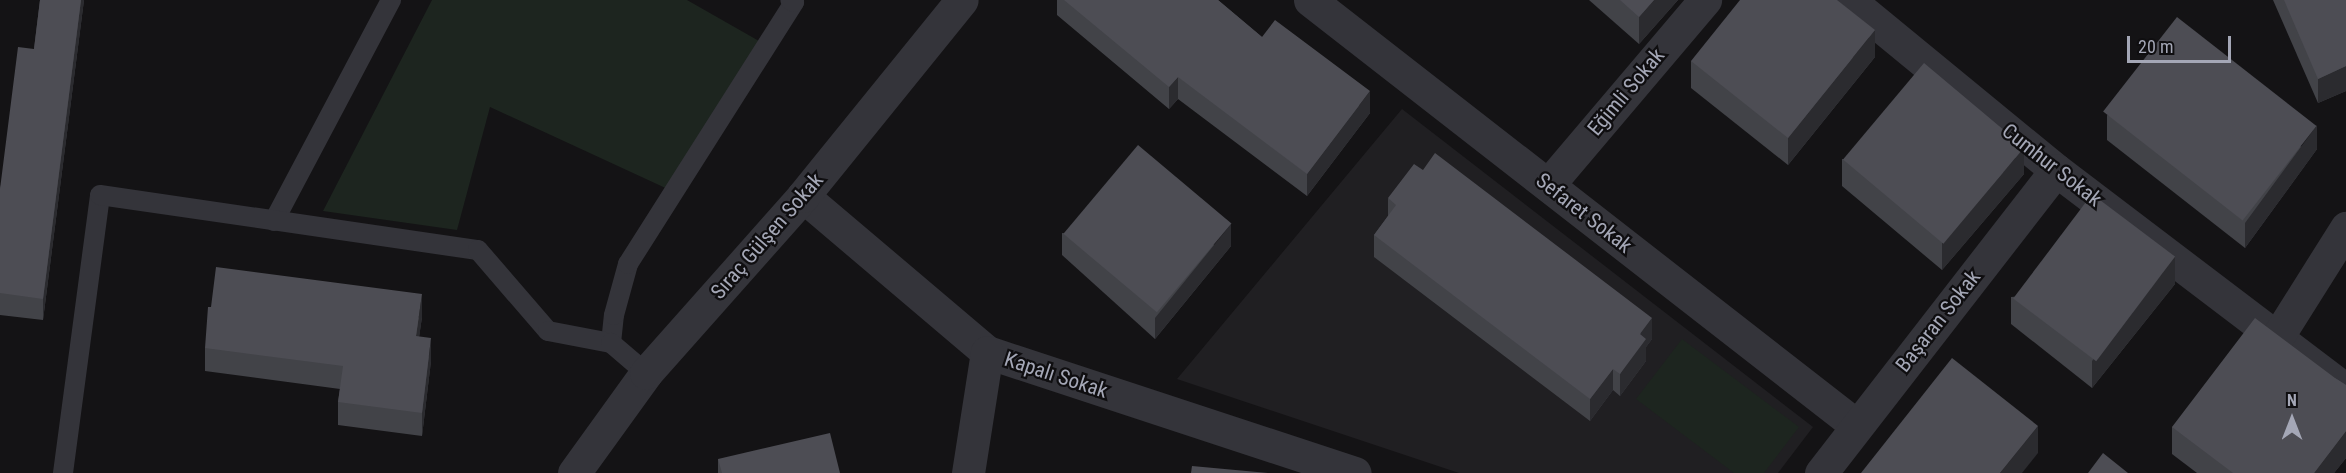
<!DOCTYPE html>
<html>
<head>
<meta charset="utf-8">
<style>
  body { margin:0 }
  #map { position:relative; width:2346px; height:473px; overflow:hidden; background:#141315; font-family:"Roboto Condensed",sans-serif }
  div>[style] { position:absolute }
  .built>* { inset:0; background:#201f22 }
  .green>* { inset:0; background:#1d251f }
  .service>* { height:20px; margin:-10px; padding:0 10px; transform-origin:10px; border-radius:10px; background:#34343a }
  .minor>* { height:33px; margin:-16.5px; padding:0 16.5px; transform-origin:16.5px; border-radius:16.5px; background:#34343a }
  .wall>* { inset:0; background:#424348 }
  .shaded-wall>* { inset:0; background:#2b2b2f }
  .building>* { inset:0; background:#4d4d54; transform-origin:0 0 }
  span { translate:-50% -50%; white-space:nowrap; text-align:center; line-height:1.15; -webkit-text-stroke:4.5px #0f0e10; paint-order:stroke }
  .street-label { font-size:21px; color:#a4a7b6 }
  .north { position:absolute; left:2262px; top:389px; width:60px; height:60px; -webkit-text-stroke:4px #0f0e10; paint-order:stroke; rotate:0deg; font-size:16px; font-weight:700; line-height:24px; text-align:center; color:#a4a7b6 }
  .north::after { content:''; display:block; margin:auto; width:21px; height:27px; background:#a4a7b6; clip-path:polygon(50% 0,100% 100%,50% 72%,0 100%) }
  .scale { position:absolute; left:2127px; top:36px; width:104px; height:27px; box-sizing:border-box; border:3px solid #a4a7b6; border-top:0; padding-left:8px; font-size:18px; line-height:21px; white-space:nowrap; color:#a4a7b6; -webkit-text-stroke:4px #0f0e10; paint-order:stroke }
</style>
</head>
<body>
<div id="map">
  <div class="built">
    <i style="clip-path:polygon(1402px 109px,1813px 427px,1778px 473px,1459px 473px,1177px 379px)"></i>
  </div>
  <div class="green">
    <i style="clip-path:polygon(432px 0,687px 0,759px 41px,672px 191px,490px 107px,457px 230px,323px 211px)"></i>
    <i style="clip-path:polygon(1682px 339px,1799px 427px,1764px 473px,1734px 473px,1636px 399px)"></i>
  </div>
  <div class="service">
    <i style="left:274px;top:221px;width:250px;rotate:-62.1deg"></i>
    <i style="left:611px;top:343px;width:28px;rotate:-84deg"></i>
    <i style="left:614px;top:315px;width:53px;rotate:-74.6deg"></i>
    <i style="left:628px;top:264px;width:310px;rotate:-57.6deg"></i>
    <i style="left:794px;top:2px;width:4px;rotate:-153deg"></i>
    <i style="left:63px;top:473px;width:280px;rotate:-82.4deg"></i>
    <i style="left:100px;top:195px;width:382px;rotate:8.3deg"></i>
    <i style="left:478px;top:250px;width:107px;rotate:49.2deg"></i>
    <i style="left:548px;top:331px;width:64px;rotate:10.8deg"></i>
    <i style="left:611px;top:343px;width:46px;rotate:40.6deg"></i>
  </div>
  <div class="minor">
    <i style="left:1310px;top:0;width:693px;rotate:37.91deg"></i>
    <i style="left:1849px;top:0;width:268px;rotate:39.4deg"></i>
    <i style="left:2056px;top:170px;width:364px;rotate:37.2deg"></i>
    <i style="left:1548px;top:185px;width:243px;rotate:-49.7deg"></i>
    <i style="left:803px;top:196px;width:241px;rotate:40.3deg"></i>
    <i style="left:987px;top:352px;width:387px;rotate:18.2deg"></i>
    <i style="left:2278px;top:336px;width:128px;rotate:-57.8deg"></i>
    <i style="left:574px;top:473px;width:123px;rotate:-54.2deg"></i>
    <i style="left:646px;top:373px;width:237px;rotate:-48.4deg"></i>
    <i style="left:803px;top:196px;width:252px;rotate:-51deg"></i>
    <i style="left:968px;top:473px;width:122px;rotate:-81.1deg"></i>
    <i style="left:1821px;top:473px;width:383px;rotate:-52.2deg"></i>
  </div>
  <div class="wall">
    <i style="clip-path:polygon(40px 0,84px 0,43px 320px,0 315px,0 189px,34px 49px)"></i>
    <i style="clip-path:polygon(1057px 0,1218px 0,1262px 37px,1370px 113px,1307px 196px,1178px 99px,1169px 109px,1057px 15px)"></i>
    <i style="clip-path:polygon(1589px 0,1678px 0,1639px 44px)"></i>
    <i style="clip-path:polygon(2273px 0,2346px 0,2346px 91px,2318px 103px)"></i>
    <i style="clip-path:polygon(1875px 57px,1788px 165px,1691px 88px,1691px 61px)"></i>
    <i style="clip-path:polygon(2107px 115px,2317px 149px,2245px 248px,2107px 140px)"></i>
    <i style="clip-path:polygon(1842px 159px,2024px 174px,1942px 270px,1842px 186px)"></i>
    <i style="clip-path:polygon(1388px 198px,1652px 339px,1646px 347px,1646px 361px,1620px 396px,1613px 390px,1590px 421px,1374px 257px,1374px 235px,1388px 216px)"></i>
    <i style="clip-path:polygon(1062px 233px,1231px 246px,1155px 339px,1062px 255px)"></i>
    <i style="clip-path:polygon(2175px 284px,2092px 388px,2011px 324px,2011px 297px)"></i>
    <i style="clip-path:polygon(422px 317px,419px 337px,431px 361px,422px 436px,338px 425px,338px 402px,340px 389px,205px 371px,205px 348px)"></i>
    <i style="clip-path:polygon(2335px 378px,2346px 385px,2346px 458px,2334px 473px,2197px 473px,2172px 454px,2172px 427px)"></i>
    <i style="clip-path:polygon(718px 459px,840px 473px,718px 473px)"></i>
  </div>
  <div class="shaded-wall">
    <i style="clip-path:polygon(81px 0,84px 0,43px 320px,43px 299px)"></i>
    <i style="clip-path:polygon(1654px 0,1678px 0,1639px 44px,1639px 17px)"></i>
    <i style="clip-path:polygon(1875px 30px,1875px 57px,1788px 165px,1788px 138px)"></i>
    <i style="clip-path:polygon(2346px 66px,2346px 91px,2318px 103px,2318px 79px)"></i>
    <i style="clip-path:polygon(1178px 77px,1178px 99px,1169px 109px,1169px 87px)"></i>
    <i style="clip-path:polygon(1370px 91px,1370px 113px,1307px 196px,1307px 174px)"></i>
    <i style="clip-path:polygon(2317px 125px,2317px 149px,2245px 248px,2245px 223px)"></i>
    <i style="clip-path:polygon(2024px 148px,2024px 174px,1942px 270px,1942px 243px)"></i>
    <i style="clip-path:polygon(1231px 224px,1231px 246px,1155px 339px,1155px 318px)"></i>
    <i style="clip-path:polygon(2175px 257px,2175px 284px,2092px 388px,2092px 361px)"></i>
    <i style="clip-path:polygon(422px 294px,422px 317px,416px 359px,416px 336px)"></i>
    <i style="clip-path:polygon(1652px 318px,1652px 339px,1646px 347px,1646px 361px,1620px 396px,1620px 374px,1640px 334px)"></i>
    <i style="clip-path:polygon(431px 338px,431px 361px,422px 436px,422px 413px)"></i>
    <i style="clip-path:polygon(1613px 369px,1613px 390px,1590px 421px,1590px 399px)"></i>
    <i style="clip-path:polygon(2038px 426px,2038px 453px,2022px 473px,2000px 473px)"></i>
    <i style="clip-path:polygon(2346px 431px,2346px 458px,2334px 473px,2314px 473px)"></i>
  </div>
  <div class="building">
    <i style="clip-path:polygon(40px 0,81px 0,43px 299px,0 293px,0 189px,18px 47px,34px 49px)"></i>
    <i style="clip-path:polygon(1064px 0,1218px 0,1262px 37px,1275px 20px,1370px 91px,1307px 174px,1178px 77px,1169px 87px)"></i>
    <i style="clip-path:polygon(1620px 0,1654px 0,1639px 17px)"></i>
    <i style="clip-path:polygon(1740px 0,1837px 0,1875px 30px,1788px 138px,1691px 61px)"></i>
    <i style="clip-path:polygon(2284px 0,2346px 0,2346px 66px,2318px 79px)"></i>
    <i style="left:2177px;top:17px;width:177px;height:120px;rotate:38deg"></i>
    <i style="left:1924px;top:63px;width:131px;height:126px;rotate:40deg"></i>
    <i style="left:1138px;top:145px;width:122px;height:116px;rotate:40deg"></i>
    <i style="clip-path:polygon(1435px 153px,1652px 318px,1640px 334px,1646px 339px,1620px 374px,1613px 369px,1590px 399px,1374px 235px,1396px 205px,1388px 198px,1414px 164px,1423px 170px)"></i>
    <i style="left:2092px;top:194px;width:104px;height:131px;rotate:37deg"></i>
    <i style="clip-path:polygon(216px 267px,422px 294px,416px 336px,431px 338px,422px 413px,338px 402px,343px 366px,205px 348px,208px 307px,211px 307px)"></i>
    <i style="clip-path:polygon(2255px 318px,2335px 378px,2346px 385px,2346px 431px,2314px 473px,2233px 473px,2172px 427px)"></i>
    <i style="clip-path:polygon(1952px 358px,2038px 426px,2000px 473px,1861px 473px)"></i>
    <i style="clip-path:polygon(830px 433px,840px 473px,722px 473px,718px 459px)"></i>
    <i style="clip-path:polygon(2103px 453px,2128px 473px,2088px 473px)"></i>
    <i style="clip-path:polygon(1192px 466px,1268px 473px,1191px 473px)"></i>
  </div>
  <div class="street-label">
    <span style="left:1626px;top:92px;rotate:-50deg">Eğimli Sokak</span>
    <span style="left:2052px;top:165px;rotate:38deg">Cumhur Sokak</span>
    <span style="left:1584px;top:213px;rotate:38deg">Sefaret Sokak</span>
    <span style="left:767px;top:236px;rotate:-49deg">Sıraç Gülşen Sokak</span>
    <span style="left:1938px;top:321px;rotate:-52deg">Başaran Sokak</span>
    <span style="left:1056px;top:375px;rotate:18deg">Kapalı Sokak</span>
  </div>
  <div class="north">N</div>
  <div class="scale">20 m</div>
</div>
</body>
</html>
